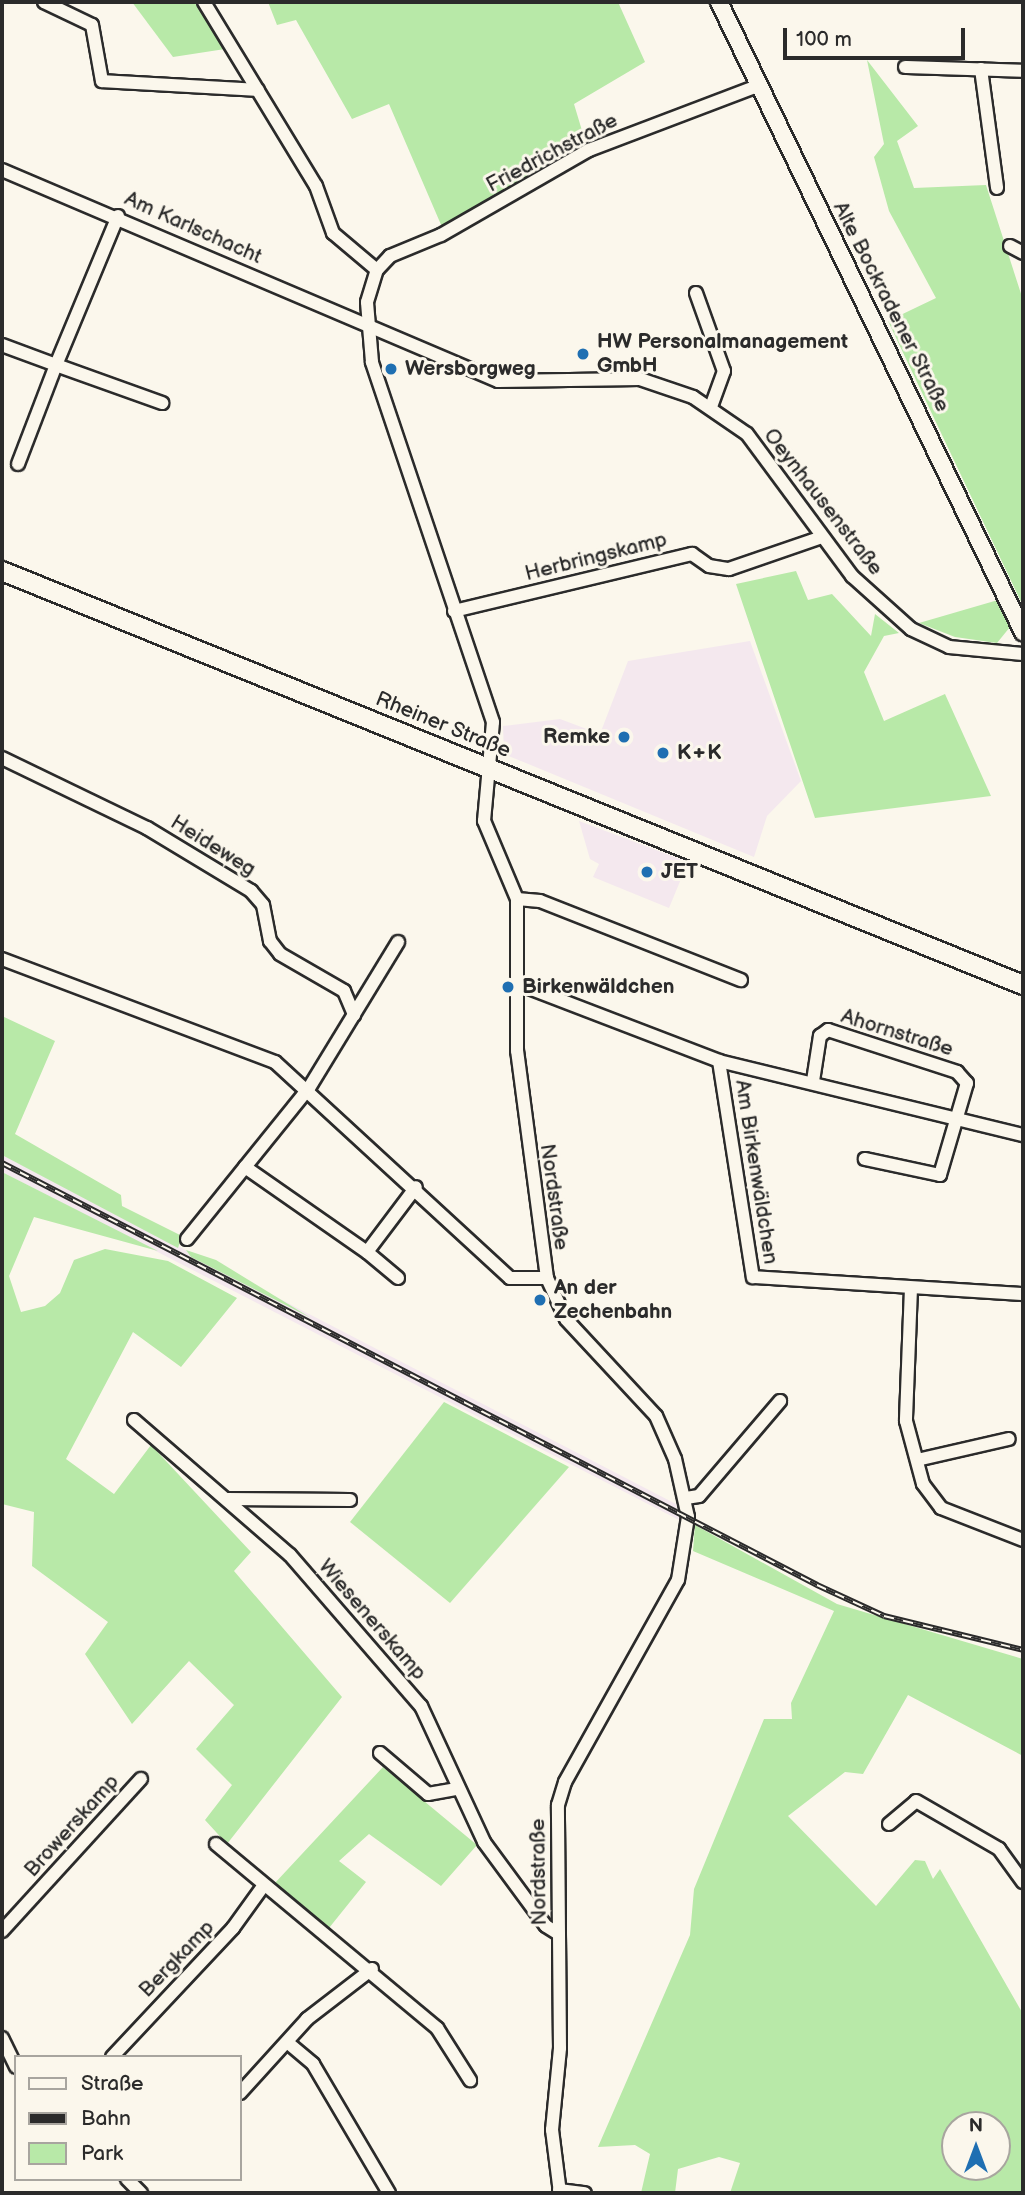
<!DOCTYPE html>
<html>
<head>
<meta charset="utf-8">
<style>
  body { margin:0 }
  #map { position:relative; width:1025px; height:2195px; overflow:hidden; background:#fbf7ec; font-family:"Balsamiq Sans",sans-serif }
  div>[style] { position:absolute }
  .built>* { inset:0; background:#f4e8ee }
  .green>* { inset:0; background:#b8e9a8 }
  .roads { filter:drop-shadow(2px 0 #2b2b2b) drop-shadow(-2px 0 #2b2b2b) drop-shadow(0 2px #2b2b2b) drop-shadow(0 -2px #2b2b2b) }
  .minor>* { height:12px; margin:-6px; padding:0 6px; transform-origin:6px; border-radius:6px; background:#fbf7ec }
  .tertiary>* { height:16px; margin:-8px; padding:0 8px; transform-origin:8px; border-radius:8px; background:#fbf7ec }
  .secondary>* { height:18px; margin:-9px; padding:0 9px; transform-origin:9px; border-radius:9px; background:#fbf7ec }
  .rail>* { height:6px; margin-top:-3px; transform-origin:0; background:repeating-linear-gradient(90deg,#fbf7ec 0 10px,#2b2b2b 0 20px); box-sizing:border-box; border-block:2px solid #2b2b2b }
  .dots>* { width:19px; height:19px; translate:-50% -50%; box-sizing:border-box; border:4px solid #fbf7ec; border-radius:50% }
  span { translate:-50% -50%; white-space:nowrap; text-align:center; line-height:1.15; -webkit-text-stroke:6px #fbf7ec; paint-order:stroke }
  .street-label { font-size:21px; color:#2b2b2b }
  .poi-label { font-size:21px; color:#2b2b2b; font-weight:700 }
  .left { translate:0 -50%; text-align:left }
  .right { translate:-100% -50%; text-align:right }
  .frame { position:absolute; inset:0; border:4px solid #2b2b2b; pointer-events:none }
  .legend { position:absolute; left:14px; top:2055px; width:228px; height:126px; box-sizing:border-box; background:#fbf7ec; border:2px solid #a8a59f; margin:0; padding:9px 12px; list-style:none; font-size:21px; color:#2b2b2b }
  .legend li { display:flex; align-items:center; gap:14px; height:35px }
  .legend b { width:35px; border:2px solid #a8a59f }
  .north { position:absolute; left:941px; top:2111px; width:70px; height:70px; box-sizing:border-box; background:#fbf7ec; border:2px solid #a8a59f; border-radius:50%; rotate:0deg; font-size:19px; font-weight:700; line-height:28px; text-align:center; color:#2b2b2b }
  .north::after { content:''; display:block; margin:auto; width:24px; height:32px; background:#1f6fb2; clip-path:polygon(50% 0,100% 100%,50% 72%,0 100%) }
  .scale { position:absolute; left:783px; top:28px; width:182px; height:32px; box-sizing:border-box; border:4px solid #2b2b2b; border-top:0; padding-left:9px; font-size:21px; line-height:24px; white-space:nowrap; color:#2b2b2b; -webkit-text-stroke:5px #fbf7ec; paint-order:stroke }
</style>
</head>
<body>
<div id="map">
  <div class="built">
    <i style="clip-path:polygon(750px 641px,801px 781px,767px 816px,754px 857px,504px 754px,503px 726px,560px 719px,600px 734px,628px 661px)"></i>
    <i style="clip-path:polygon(579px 821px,688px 862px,669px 908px,593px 877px,599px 864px,590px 859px)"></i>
    <i style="clip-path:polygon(2px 1155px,676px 1504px,679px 1520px,2px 1172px)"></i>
  </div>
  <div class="green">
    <i style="clip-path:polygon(132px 2px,197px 2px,225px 49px,173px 57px)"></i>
    <i style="clip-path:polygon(268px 2px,618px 2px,645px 62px,574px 104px,586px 144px,442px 227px,389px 104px,352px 119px,296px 20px,277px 25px)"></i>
    <i style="clip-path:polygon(867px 60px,918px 126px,897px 141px,914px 188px,986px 185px,1023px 300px,1023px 606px,888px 321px,936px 298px,889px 211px,874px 157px,884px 144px)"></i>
    <i style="clip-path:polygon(796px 571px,808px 600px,832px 594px,871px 636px,875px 614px,899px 633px,884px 636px,864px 672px,884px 721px,945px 694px,991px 796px,815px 818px,736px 584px)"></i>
    <i style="clip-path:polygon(998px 600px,1010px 627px,997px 643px,955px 637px,919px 623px)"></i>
    <i style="clip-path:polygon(2px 1016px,55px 1041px,15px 1134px,121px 1195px,122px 1206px,182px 1236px,178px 1248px,2px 1155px)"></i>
    <i style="clip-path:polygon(2px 1172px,158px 1251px,34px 1217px,9px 1276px,21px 1312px,45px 1306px,60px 1293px,74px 1260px,105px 1249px,168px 1261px,237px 1298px,181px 1367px,133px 1332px,66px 1459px,114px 1494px,151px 1445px,251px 1552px,234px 1571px,342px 1697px,227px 1844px,205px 1820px,232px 1785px,196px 1749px,234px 1705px,189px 1661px,132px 1724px,85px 1654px,108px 1622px,32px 1566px,34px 1512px,2px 1504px)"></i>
    <i style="clip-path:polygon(186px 1250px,216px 1260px,311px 1318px,191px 1257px)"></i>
    <i style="clip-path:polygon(444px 1402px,569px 1467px,450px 1603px,350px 1522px)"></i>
    <i style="clip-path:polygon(evenodd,695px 1525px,837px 1604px,1023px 1659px,1023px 1756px,908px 1695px,863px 1774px,845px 1772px,788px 1816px,876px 1906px,915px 1860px,925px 1861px,933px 1879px,940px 1869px,1023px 2014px,1023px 2193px,730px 2193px,740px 2163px,719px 2157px,678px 2169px,675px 2193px,641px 2193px,650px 2154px,635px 2145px,598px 2147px,690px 1935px,694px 1889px,764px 1719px,792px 1719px,791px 1703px,834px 1611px,693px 1551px,695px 1525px,955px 2125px,997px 2125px,997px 2167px,955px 2167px,955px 2125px)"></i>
    <i style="clip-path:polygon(383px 1767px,477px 1845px,441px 1886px,369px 1834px,339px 1861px,366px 1882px,329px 1928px,274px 1884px)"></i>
  </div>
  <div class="roads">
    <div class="minor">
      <i style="left:44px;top:2px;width:53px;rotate:25.6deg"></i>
      <i style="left:92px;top:25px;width:57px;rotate:79.9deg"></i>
      <i style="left:102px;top:81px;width:156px;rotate:3.3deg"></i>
      <i style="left:204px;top:2px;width:215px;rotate:58.7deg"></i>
      <i style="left:316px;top:186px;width:50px;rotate:70.1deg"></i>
      <i style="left:333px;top:233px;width:57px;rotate:40.1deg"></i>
      <i style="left:905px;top:67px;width:118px;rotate:1.9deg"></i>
      <i style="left:981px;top:69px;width:120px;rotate:82.3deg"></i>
      <i style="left:2px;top:170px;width:539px;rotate:23.05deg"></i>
      <i style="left:498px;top:381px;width:142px;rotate:-0.8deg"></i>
      <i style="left:640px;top:379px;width:56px;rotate:18.8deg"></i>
      <i style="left:693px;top:397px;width:65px;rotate:34.4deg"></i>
      <i style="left:747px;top:434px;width:177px;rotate:53.5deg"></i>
      <i style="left:852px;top:576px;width:79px;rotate:41.9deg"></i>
      <i style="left:911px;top:629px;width:42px;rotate:25.3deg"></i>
      <i style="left:949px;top:647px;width:74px;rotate:5.4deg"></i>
      <i style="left:118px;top:216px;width:161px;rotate:112.6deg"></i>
      <i style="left:56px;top:365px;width:113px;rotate:19.7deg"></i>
      <i style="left:1010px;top:246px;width:15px;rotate:28deg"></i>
      <i style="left:696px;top:293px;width:83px;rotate:70.3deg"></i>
      <i style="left:724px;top:371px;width:38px;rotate:110deg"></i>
      <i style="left:2px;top:345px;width:58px;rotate:20.3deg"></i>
      <i style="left:56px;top:365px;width:106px;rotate:111deg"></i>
      <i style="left:454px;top:611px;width:245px;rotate:-13.5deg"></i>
      <i style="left:692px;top:554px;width:21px;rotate:35deg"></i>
      <i style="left:709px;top:566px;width:20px;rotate:9deg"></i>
      <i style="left:729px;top:569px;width:98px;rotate:-19deg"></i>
      <i style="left:2px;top:758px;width:161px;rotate:25.8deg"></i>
      <i style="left:147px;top:828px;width:122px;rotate:31.2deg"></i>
      <i style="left:251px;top:891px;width:18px;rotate:49deg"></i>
      <i style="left:263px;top:905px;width:37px;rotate:79deg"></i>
      <i style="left:270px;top:941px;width:16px;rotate:52deg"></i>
      <i style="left:280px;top:954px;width:74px;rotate:30deg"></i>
      <i style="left:344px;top:991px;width:26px;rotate:67deg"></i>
      <i style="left:517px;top:899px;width:23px;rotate:5deg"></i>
      <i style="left:540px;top:901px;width:216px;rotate:21.5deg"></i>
      <i style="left:2px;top:959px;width:292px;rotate:20.7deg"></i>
      <i style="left:275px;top:1062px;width:319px;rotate:42.6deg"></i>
      <i style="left:510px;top:1278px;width:37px"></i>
      <i style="left:516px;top:983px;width:217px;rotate:21deg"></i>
      <i style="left:719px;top:1061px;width:219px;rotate:81.1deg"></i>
      <i style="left:753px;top:1277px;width:271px;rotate:3.6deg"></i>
      <i style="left:719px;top:1061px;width:313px;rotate:13.7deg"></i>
      <i style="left:813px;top:1081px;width:46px;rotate:-81.2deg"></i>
      <i style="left:820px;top:1036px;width:10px;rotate:-37deg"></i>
      <i style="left:828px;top:1030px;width:136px;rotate:18deg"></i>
      <i style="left:957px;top:1072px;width:15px;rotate:48deg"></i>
      <i style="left:967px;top:1083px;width:96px;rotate:106.4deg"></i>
      <i style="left:940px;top:1175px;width:77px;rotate:-168deg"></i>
      <i style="left:245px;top:1167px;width:149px;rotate:34.9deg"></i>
      <i style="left:187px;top:1239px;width:194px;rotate:-51.1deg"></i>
      <i style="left:309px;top:1088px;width:171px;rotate:-58.6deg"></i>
      <i style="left:398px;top:1278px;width:40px;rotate:-140deg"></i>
      <i style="left:367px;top:1252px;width:81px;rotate:-53deg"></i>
      <i style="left:911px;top:1288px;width:133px;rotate:92.2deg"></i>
      <i style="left:906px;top:1421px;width:65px;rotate:74.9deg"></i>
      <i style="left:923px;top:1484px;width:30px;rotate:53deg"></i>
      <i style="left:941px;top:1508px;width:88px;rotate:21.3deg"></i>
      <i style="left:134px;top:1420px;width:206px;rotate:40.9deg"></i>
      <i style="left:290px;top:1555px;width:200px;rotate:49.1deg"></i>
      <i style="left:421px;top:1706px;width:150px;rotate:65.1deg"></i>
      <i style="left:484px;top:1842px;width:104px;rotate:53.6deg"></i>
      <i style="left:546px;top:1926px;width:15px;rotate:32deg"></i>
      <i style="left:917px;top:1460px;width:94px;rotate:-12.9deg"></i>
      <i style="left:686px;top:1498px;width:13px;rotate:-9deg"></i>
      <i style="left:699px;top:1496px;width:125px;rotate:-49.5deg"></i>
      <i style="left:227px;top:1499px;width:123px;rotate:0.5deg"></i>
      <i style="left:380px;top:1753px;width:63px;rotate:40.5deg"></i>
      <i style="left:428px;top:1794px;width:28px;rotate:-10deg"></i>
      <i style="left:889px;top:1824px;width:35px;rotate:-40deg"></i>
      <i style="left:916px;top:1801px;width:96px;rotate:30deg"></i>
      <i style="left:999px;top:1849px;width:41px;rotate:54deg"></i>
      <i style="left:216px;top:1844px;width:288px;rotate:39.8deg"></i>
      <i style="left:437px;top:2028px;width:62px;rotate:57.6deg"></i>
      <i style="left:2px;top:1931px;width:206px;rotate:-47.6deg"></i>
      <i style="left:2px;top:2038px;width:32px;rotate:64deg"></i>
      <i style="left:287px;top:2042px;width:34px;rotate:40deg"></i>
      <i style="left:313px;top:2064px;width:150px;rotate:59.5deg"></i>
      <i style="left:112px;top:2057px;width:177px;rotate:-46.8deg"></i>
      <i style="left:233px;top:1928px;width:53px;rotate:-54.2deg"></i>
      <i style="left:240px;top:2093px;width:100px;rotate:-47.8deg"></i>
      <i style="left:307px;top:2019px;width:82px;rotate:-37.6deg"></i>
      <i style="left:127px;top:2179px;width:20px;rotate:45deg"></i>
      <i style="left:559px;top:2190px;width:26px;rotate:7deg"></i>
      <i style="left:560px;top:2193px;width:64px;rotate:-97.2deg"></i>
      <i style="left:552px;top:2130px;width:82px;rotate:-84.4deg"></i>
      <i style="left:560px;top:2048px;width:243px;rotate:-90.5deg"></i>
      <i style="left:558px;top:1805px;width:24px;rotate:-73deg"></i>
      <i style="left:565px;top:1782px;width:231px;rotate:-60.8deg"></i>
      <i style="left:678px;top:1580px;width:64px;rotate:-81deg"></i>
      <i style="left:688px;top:1517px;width:59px;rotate:-102.6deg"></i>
      <i style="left:675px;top:1459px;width:47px;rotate:-113.8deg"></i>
      <i style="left:656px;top:1416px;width:132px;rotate:-132.9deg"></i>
      <i style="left:566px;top:1319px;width:45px;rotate:-114.9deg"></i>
      <i style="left:547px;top:1278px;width:229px;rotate:-97.5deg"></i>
      <i style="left:517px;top:1051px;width:152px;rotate:-90deg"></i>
      <i style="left:517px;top:899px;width:85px;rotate:-112.9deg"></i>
      <i style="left:484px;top:821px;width:99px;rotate:-84.8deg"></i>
      <i style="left:493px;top:722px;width:380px;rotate:-108.6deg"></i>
      <i style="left:372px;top:362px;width:60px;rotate:-94.8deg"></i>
      <i style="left:367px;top:302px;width:34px;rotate:-73deg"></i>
      <i style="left:377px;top:270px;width:19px;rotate:-47deg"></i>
      <i style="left:390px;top:256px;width:55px;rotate:-22.4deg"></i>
      <i style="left:441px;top:235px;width:171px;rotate:-29.9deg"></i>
      <i style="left:589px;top:150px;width:178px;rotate:-20.8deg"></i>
    </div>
    <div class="tertiary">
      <i style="left:719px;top:2px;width:700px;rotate:64.24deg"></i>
    </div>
    <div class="secondary">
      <i style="left:2px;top:571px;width:1102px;rotate:22.07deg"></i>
    </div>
  </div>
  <div class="rail">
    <i style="left:2px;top:1163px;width:918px;rotate:27.37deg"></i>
    <i style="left:817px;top:1585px;width:74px;rotate:24.8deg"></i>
    <i style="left:884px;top:1616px;width:143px;rotate:13.7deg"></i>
  </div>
  <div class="dots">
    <i style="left:583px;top:354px;background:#1f6fb2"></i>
    <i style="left:391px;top:369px;background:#1f6fb2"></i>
    <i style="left:624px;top:737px;background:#1f6fb2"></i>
    <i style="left:663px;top:753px;background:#1f6fb2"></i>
    <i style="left:647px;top:872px;background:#1f6fb2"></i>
    <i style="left:508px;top:987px;background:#1f6fb2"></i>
    <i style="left:540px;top:1300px;background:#1f6fb2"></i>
  </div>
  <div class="street-label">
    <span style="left:552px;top:153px;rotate:-28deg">Friedrichstraße</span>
    <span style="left:193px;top:228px;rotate:24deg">Am Karlschacht</span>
    <span style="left:891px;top:307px;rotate:63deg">Alte Bockradener Straße</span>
    <span style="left:823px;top:502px;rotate:52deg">Oeynhausenstraße</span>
    <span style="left:596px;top:557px;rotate:-14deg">Herbringskamp</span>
    <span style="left:443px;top:725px;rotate:22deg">Rheiner Straße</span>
    <span style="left:213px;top:846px;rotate:32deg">Heideweg</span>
    <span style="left:897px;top:1033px;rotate:17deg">Ahornstraße</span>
    <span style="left:756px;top:1172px;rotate:81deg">Am Birkenwäldchen</span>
    <span style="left:554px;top:1197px;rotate:82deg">Nordstraße</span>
    <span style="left:372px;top:1620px;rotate:49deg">Wiesenerskamp</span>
    <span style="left:72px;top:1826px;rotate:-48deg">Browerskamp</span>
    <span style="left:539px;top:1872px;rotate:-91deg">Nordstraße</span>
    <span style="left:177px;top:1959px;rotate:-46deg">Bergkamp</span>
  </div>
  <div class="poi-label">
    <span class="left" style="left:597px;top:354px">HW Personalmanagement<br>GmbH</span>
    <span class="left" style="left:405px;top:369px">Wersborgweg</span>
    <span class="right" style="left:610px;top:737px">Remke</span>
    <span class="left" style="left:677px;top:753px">K+K</span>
    <span class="left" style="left:661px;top:872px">JET</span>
    <span class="left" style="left:522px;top:987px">Birkenwäldchen</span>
    <span class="left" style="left:554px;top:1300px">An der<br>Zechenbahn</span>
  </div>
  <div class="frame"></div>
  <ul class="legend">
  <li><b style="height:9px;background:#fbf7ec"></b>Straße</li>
  <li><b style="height:9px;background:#2b2b2b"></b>Bahn</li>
  <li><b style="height:19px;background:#b8e9a8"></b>Park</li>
  </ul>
  <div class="north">N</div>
  <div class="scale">100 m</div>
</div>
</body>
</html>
